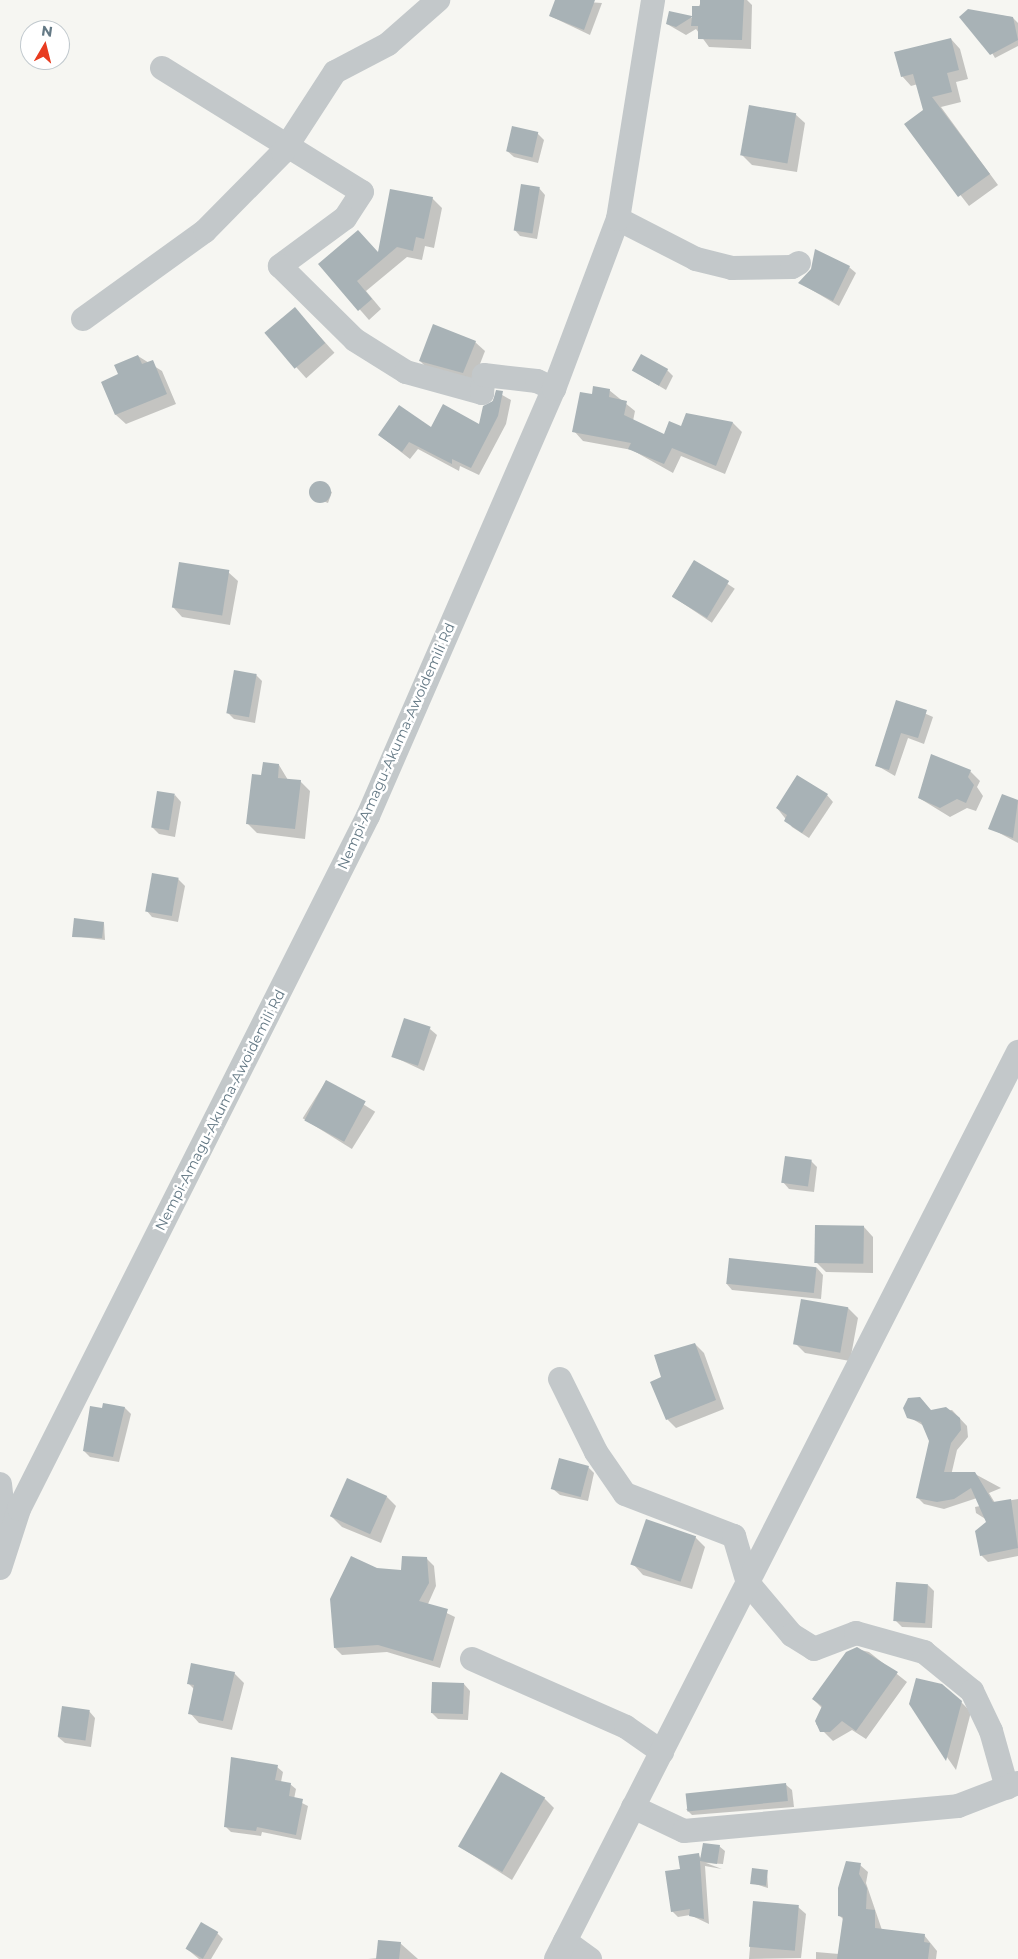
<!DOCTYPE html>
<html>
<head>
<meta charset="utf-8">
<style>
  body { margin:0 }
  #map { position:relative; width:1018px; height:1959px; overflow:hidden; background:#f6f6f2; font-family:Montserrat,sans-serif }
  div>[style] { position:absolute }
  .shadow>* { inset:0; background:#0003; transform-origin:0 0 }
  .building>* { inset:0; background:#a8b2b6; transform-origin:0 0 }
  .round { border-radius:50% }
  .street>* { height:24px; margin:-12px; padding:0 12px; transform-origin:12px; border-radius:12px; background:#c3c8ca }
  span { translate:-50% -50%; white-space:nowrap; text-align:center; line-height:1.15; -webkit-text-stroke:5px #fff; paint-order:stroke }
  .street-label { font-size:14px; color:#647985 }
  .north { position:absolute; left:20px; top:20px; width:50px; height:50px; box-sizing:border-box; background:#fff; border:1px solid #c1c9ce; border-radius:50%; rotate:8deg; font-size:14px; font-weight:700; line-height:20px; text-align:center; color:#647985 }
  .north::after { content:''; display:block; margin:auto; width:18px; height:22px; background:#e83c20; clip-path:polygon(50% 0,100% 100%,50% 72%,0 100%) }
</style>
</head>
<body>
<div id="map">
  <div class="shadow">
    <i style="clip-path:polygon(557px 0,602px 3px,590px 35px,550px 16px)"></i>
    <i style="clip-path:polygon(702px 0,747px 0,752px 5px,751px 49px,709px 47px,696px 29px,686px 35px,667px 24px,670px 13px,693px 18px)"></i>
    <i style="clip-path:polygon(968px 11px,1012px 17px,1018px 23px,1018px 46px,995px 58px)"></i>
    <i style="clip-path:polygon(951px 39px,960px 49px,968px 79px,956px 82px,961px 102px,941px 107px,998px 185px,969px 206px,906px 125px,924px 111px,918px 84px,911px 86px,902px 76px)"></i>
    <i style="clip-path:polygon(795px 114px,805px 123px,797px 172px,752px 165px,742px 155px)"></i>
    <i style="clip-path:polygon(537px 133px,544px 140px,538px 163px,514px 157px,507px 151px)"></i>
    <i style="clip-path:polygon(539px 188px,545px 195px,537px 239px,520px 236px,514px 229px)"></i>
    <i style="clip-path:polygon(432px 198px,442px 208px,434px 248px,425px 246px,422px 260px,407px 257px,366px 291px,381px 309px,369px 320px,320px 264px,379px 254px)"></i>
    <i style="clip-path:polygon(849px 267px,856px 273px,839px 306px,800px 283px)"></i>
    <i style="left:295px;top:309px;width:59px;height:38px;rotate:48deg"></i>
    <i style="clip-path:polygon(475px 342px,485px 351px,473px 382px,430px 371px,420px 361px)"></i>
    <i style="clip-path:polygon(138px 356px,162px 371px,176px 404px,126px 424px,116px 415px,103px 382px,120px 375px)"></i>
    <i style="clip-path:polygon(667px 370px,673px 376px,666px 390px,634px 371px)"></i>
    <i style="clip-path:polygon(609px 390px,635px 411px,633px 421px,664px 436px,681px 428px,687px 414px,733px 423px,742px 432px,725px 474px,681px 456px,673px 473px,632px 450px,583px 441px,574px 431px,593px 395px)"></i>
    <i style="clip-path:polygon(497px 392px,511px 400px,506px 424px,479px 475px,460px 466px,459px 471px,418px 449px,410px 459px,379px 435px,480px 426px)"></i>
    <i style="clip-path:polygon(316px 483px,332px 492px,328px 503px,312px 497px)"></i>
    <i style="left:695px;top:562px;width:48px;height:41px;rotate:34deg"></i>
    <i style="clip-path:polygon(228px 572px,238px 581px,230px 625px,182px 617px,173px 607px)"></i>
    <i style="clip-path:polygon(256px 675px,262px 681px,255px 723px,234px 719px,228px 713px)"></i>
    <i style="clip-path:polygon(897px 701px,933px 717px,924px 744px,908px 738px,895px 776px,876px 765px)"></i>
    <i style="clip-path:polygon(279px 765px,288px 780px,300px 781px,310px 791px,305px 839px,257px 833px,247px 823px,262px 777px)"></i>
    <i style="clip-path:polygon(970px 771px,980px 781px,977px 787px,983px 796px,976px 811px,967px 808px,950px 817px,919px 798px)"></i>
    <i style="clip-path:polygon(175px 795px,181px 802px,175px 837px,159px 834px,152px 827px)"></i>
    <i style="clip-path:polygon(827px 795px,833px 802px,809px 838px,792px 827px,777px 808px)"></i>
    <i style="clip-path:polygon(1002px 796px,1018px 801px,1018px 843px,990px 828px)"></i>
    <i style="clip-path:polygon(178px 879px,185px 886px,178px 922px,152px 917px,146px 910px)"></i>
    <i style="clip-path:polygon(104px 923px,105px 940px,73px 936px)"></i>
    <i style="clip-path:polygon(430px 1029px,437px 1035px,424px 1071px,392px 1056px)"></i>
    <i style="left:326px;top:1081px;width:58px;height:44px;rotate:32deg"></i>
    <i style="clip-path:polygon(811px 1161px,817px 1167px,814px 1192px,789px 1189px,783px 1182px)"></i>
    <i style="clip-path:polygon(864px 1227px,873px 1237px,873px 1273px,826px 1272px,816px 1262px)"></i>
    <i style="clip-path:polygon(817px 1268px,823px 1275px,821px 1299px,732px 1290px,726px 1283px)"></i>
    <i style="clip-path:polygon(848px 1308px,858px 1318px,850px 1361px,805px 1353px,795px 1343px)"></i>
    <i style="clip-path:polygon(695px 1344px,704px 1353px,724px 1409px,676px 1428px,667px 1419px,663px 1378px)"></i>
    <i style="clip-path:polygon(125px 1408px,131px 1414px,119px 1462px,90px 1457px,84px 1451px,103px 1409px)"></i>
    <i style="clip-path:polygon(952px 1410px,967px 1426px,968px 1437px,957px 1450px,950px 1480px,975px 1474px,1001px 1488px,989px 1493px,995px 1503px,1018px 1499px,1018px 1556px,988px 1562px,981px 1555px,987px 1520px,976px 1513px,975px 1507px,980px 1506px,977px 1498px,944px 1509px,924px 1504px,917px 1497px,931px 1440px,924px 1426px,906px 1415px)"></i>
    <i style="clip-path:polygon(588px 1467px,594px 1473px,588px 1501px,560px 1495px,553px 1489px)"></i>
    <i style="clip-path:polygon(387px 1497px,396px 1506px,381px 1543px,342px 1527px,332px 1517px)"></i>
    <i style="clip-path:polygon(695px 1537px,705px 1547px,692px 1589px,643px 1575px,634px 1565px)"></i>
    <i style="clip-path:polygon(426px 1558px,434px 1566px,436px 1586px,428px 1604px,455px 1617px,440px 1668px,387px 1652px,342px 1655px,335px 1648px,377px 1569px,402px 1571px)"></i>
    <i style="clip-path:polygon(928px 1585px,934px 1591px,932px 1628px,902px 1627px,896px 1621px)"></i>
    <i style="clip-path:polygon(857px 1649px,869px 1652px,907px 1682px,866px 1739px,852px 1730px,833px 1741px,816px 1724px,822px 1708px,813px 1699px)"></i>
    <i style="clip-path:polygon(234px 1673px,244px 1683px,232px 1730px,199px 1723px,190px 1713px,195px 1690px,188px 1683px)"></i>
    <i style="clip-path:polygon(464px 1684px,470px 1691px,468px 1720px,438px 1719px,432px 1713px)"></i>
    <i style="clip-path:polygon(961px 1702px,971px 1712px,956px 1770px,910px 1704px)"></i>
    <i style="clip-path:polygon(89px 1711px,95px 1718px,91px 1747px,65px 1743px,58px 1737px)"></i>
    <i style="clip-path:polygon(277px 1767px,283px 1772px,281px 1782px,290px 1784px,296px 1789px,294px 1799px,308px 1806px,301px 1840px,262px 1832px,261px 1836px,231px 1832px,226px 1827px)"></i>
    <i style="clip-path:polygon(785px 1784px,792px 1790px,794px 1807px,692px 1815px,686px 1809px)"></i>
    <i style="clip-path:polygon(544px 1798px,554px 1808px,512px 1880px,460px 1847px)"></i>
    <i style="clip-path:polygon(719px 1846px,725px 1851px,723px 1864px,706px 1863px,722px 1869px,705px 1866px,709px 1924px,690px 1915px,678px 1917px,672px 1911px,682px 1870px,698px 1855px,701px 1858px)"></i>
    <i style="clip-path:polygon(860px 1865px,868px 1872px,866px 1883px,882px 1930px,924px 1935px,937px 1951px,936px 1959px,816px 1959px,816px 1952px,839px 1954px,844px 1920px,840px 1916px)"></i>
    <i style="clip-path:polygon(767px 1871px,768px 1888px,752px 1883px)"></i>
    <i style="clip-path:polygon(754px 1902px,798px 1907px,806px 1914px,801px 1958px,749px 1959px)"></i>
    <i style="clip-path:polygon(217px 1933px,223px 1939px,211px 1959px,199px 1959px,187px 1949px)"></i>
    <i style="clip-path:polygon(400px 1943px,418px 1959px,368px 1959px,378px 1958px)"></i>
  </div>
  <div class="building">
    <i style="clip-path:polygon(555px 0,595px 0,584px 30px,549px 16px)"></i>
    <i style="clip-path:polygon(700px 0,744px 0,742px 40px,698px 39px,698px 26px,691px 26px,692px 17px,676px 27px,666px 24px,669px 11px,692px 16px,692px 6px,700px 6px)"></i>
    <i style="clip-path:polygon(968px 9px,1013px 17px,1018px 40px,990px 55px,959px 17px)"></i>
    <i style="clip-path:polygon(951px 38px,959px 70px,947px 73px,952px 92px,932px 97px,990px 174px,958px 197px,904px 124px,923px 110px,913px 74px,901px 77px,894px 52px)"></i>
    <i style="left:749px;top:105px;width:48px;height:51px;rotate:10deg"></i>
    <i style="left:512px;top:126px;width:27px;height:26px;rotate:13deg"></i>
    <i style="left:521px;top:184px;width:19px;height:47px;rotate:9deg"></i>
    <i style="clip-path:polygon(390px 189px,433px 197px,424px 239px,416px 237px,413px 251px,397px 247px,357px 281px,372px 299px,358px 311px,318px 264px,358px 230px,378px 252px)"></i>
    <i style="clip-path:polygon(815px 249px,850px 266px,833px 301px,798px 283px,811px 269px)"></i>
    <i style="left:295px;top:307px;width:47px;height:40px;rotate:50deg"></i>
    <i style="clip-path:polygon(433px 324px,476px 341px,463px 373px,419px 361px)"></i>
    <i style="left:641px;top:354px;width:31px;height:19px;rotate:29deg"></i>
    <i style="clip-path:polygon(138px 355px,142px 364px,153px 360px,167px 394px,115px 415px,101px 382px,118px 374px,114px 365px)"></i>
    <i style="clip-path:polygon(593px 386px,610px 389px,609px 397px,627px 401px,624px 415px,664px 434px,669px 421px,681px 426px,686px 413px,733px 422px,716px 466px,672px 448px,664px 464px,628px 449px,631px 443px,572px 432px,580px 392px,592px 394px)"></i>
    <i style="clip-path:polygon(496px 390px,503px 391px,498px 416px,471px 468px,452px 459px,452px 464px,409px 442px,402px 452px,378px 435px,399px 405px,431px 427px,443px 404px,479px 424px,483px 406px,493px 401px)"></i>
    <i class="round" style="left:309px;top:481px;width:22px;height:22px"></i>
    <i style="left:694px;top:560px;width:41px;height:43px;rotate:31deg"></i>
    <i style="left:179px;top:562px;width:51px;height:46px;rotate:9deg"></i>
    <i style="left:234px;top:670px;width:23px;height:44px;rotate:10deg"></i>
    <i style="clip-path:polygon(896px 700px,927px 710px,918px 738px,901px 733px,889px 770px,875px 766px)"></i>
    <i style="clip-path:polygon(931px 754px,971px 770px,968px 777px,974px 785px,966px 803px,957px 799px,940px 808px,918px 798px)"></i>
    <i style="clip-path:polygon(263px 762px,279px 764px,278px 778px,301px 780px,295px 829px,246px 824px,252px 774px,261px 775px)"></i>
    <i style="clip-path:polygon(797px 775px,828px 794px,802px 833px,784px 821px,787px 815px,776px 808px)"></i>
    <i style="left:157px;top:791px;width:18px;height:37px;rotate:9deg"></i>
    <i style="clip-path:polygon(1002px 794px,1018px 800px,1013px 838px,988px 829px)"></i>
    <i style="left:152px;top:873px;width:27px;height:39px;rotate:10deg"></i>
    <i style="clip-path:polygon(74px 918px,104px 922px,102px 938px,72px 937px)"></i>
    <i style="left:404px;top:1018px;width:28px;height:41px;rotate:18deg"></i>
    <i style="left:326px;top:1080px;width:45px;height:46px;rotate:28deg"></i>
    <i style="left:785px;top:1156px;width:27px;height:27px;rotate:8deg"></i>
    <i style="left:815px;top:1225px;width:49px;height:38px;rotate:1deg"></i>
    <i style="left:729px;top:1258px;width:88px;height:26px;rotate:6deg"></i>
    <i style="left:801px;top:1299px;width:48px;height:46px;rotate:10deg"></i>
    <i style="clip-path:polygon(695px 1343px,716px 1400px,666px 1420px,650px 1382px,661px 1377px,654px 1355px)"></i>
    <i style="clip-path:polygon(920px 1397px,931px 1410px,946px 1407px,960px 1418px,961px 1430px,951px 1443px,944px 1472px,975px 1472px,993px 1502px,1011px 1499px,1018px 1548px,980px 1556px,975px 1531px,986px 1522px,971px 1488px,954px 1499px,937px 1502px,916px 1498px,929px 1441px,921px 1422px,907px 1418px,903px 1408px,908px 1398px)"></i>
    <i style="clip-path:polygon(103px 1403px,125px 1407px,113px 1457px,83px 1451px,90px 1406px,102px 1408px)"></i>
    <i style="left:559px;top:1458px;width:31px;height:32px;rotate:15deg"></i>
    <i style="left:347px;top:1478px;width:44px;height:42px;rotate:24deg"></i>
    <i style="left:646px;top:1519px;width:53px;height:48px;rotate:19deg"></i>
    <i style="clip-path:polygon(351px 1556px,377px 1568px,401px 1570px,402px 1556px,427px 1557px,429px 1583px,419px 1601px,448px 1609px,433px 1661px,378px 1645px,334px 1648px,330px 1599px)"></i>
    <i style="left:896px;top:1582px;width:32px;height:39px;rotate:4deg"></i>
    <i style="clip-path:polygon(857px 1647px,898px 1672px,856px 1731px,842px 1721px,830px 1732px,820px 1732px,815px 1721px,822px 1706px,812px 1699px,846px 1652px)"></i>
    <i style="clip-path:polygon(191px 1663px,235px 1672px,223px 1721px,188px 1714px,194px 1685px,187px 1684px)"></i>
    <i style="clip-path:polygon(916px 1678px,942px 1684px,962px 1701px,946px 1761px,909px 1704px)"></i>
    <i style="left:432px;top:1682px;width:32px;height:31px;rotate:2deg"></i>
    <i style="left:62px;top:1706px;width:28px;height:31px;rotate:8deg"></i>
    <i style="clip-path:polygon(231px 1757px,278px 1765px,275px 1780px,291px 1783px,289px 1796px,303px 1799px,296px 1835px,257px 1827px,256px 1831px,224px 1827px)"></i>
    <i style="left:501px;top:1772px;width:51px;height:86px;rotate:30deg"></i>
    <i style="left:786px;top:1783px;width:18px;height:101px;rotate:84deg"></i>
    <i style="clip-path:polygon(703px 1843px,720px 1845px,717px 1864px,700px 1861px,704px 1919px,689px 1916px,690px 1909px,671px 1912px,665px 1871px,680px 1869px,678px 1856px,699px 1853px,700px 1860px)"></i>
    <i style="clip-path:polygon(846px 1861px,861px 1863px,859px 1874px,867px 1888px,866px 1909px,875px 1910px,875px 1928px,925px 1934px,924px 1942px,930px 1943px,928px 1959px,837px 1959px,843px 1917px,838px 1916px,838px 1888px)"></i>
    <i style="left:752px;top:1868px;width:16px;height:16px;rotate:7deg"></i>
    <i style="left:753px;top:1901px;width:46px;height:46px;rotate:5deg"></i>
    <i style="left:201px;top:1922px;width:20px;height:31px;rotate:30deg"></i>
    <i style="clip-path:polygon(378px 1940px,401px 1942px,399px 1959px,376px 1959px)"></i>
  </div>
  <div class="street">
    <i style="left:162px;top:68px;width:235px;rotate:31.8deg"></i>
    <i style="left:362px;top:192px;width:31px;rotate:123deg"></i>
    <i style="left:345px;top:218px;width:81px;rotate:143.6deg"></i>
    <i style="left:280px;top:266px;width:105px;rotate:44.6deg"></i>
    <i style="left:355px;top:340px;width:60px;rotate:32.1deg"></i>
    <i style="left:406px;top:372px;width:79px;rotate:15.4deg"></i>
    <i style="left:482px;top:393px;width:18px;rotate:-84deg"></i>
    <i style="left:484px;top:375px;width:53px;rotate:6.5deg"></i>
    <i style="left:537px;top:381px;width:19px;rotate:25deg"></i>
    <i style="left:618px;top:219px;width:88px;rotate:27.1deg"></i>
    <i style="left:696px;top:259px;width:37px;rotate:14deg"></i>
    <i style="left:732px;top:268px;width:60px;rotate:-1deg"></i>
    <i style="left:792px;top:267px;width:8px;rotate:-30deg"></i>
    <i style="left:83px;top:319px;width:150px;rotate:-35.8deg"></i>
    <i style="left:205px;top:231px;width:111px;rotate:-45.4deg"></i>
    <i style="left:283px;top:152px;width:95px;rotate:-57deg"></i>
    <i style="left:335px;top:72px;width:60px;rotate:-27.8deg"></i>
    <i style="left:388px;top:44px;width:67px;rotate:-41.3deg"></i>
    <i style="left:560px;top:1379px;width:81px;rotate:63.7deg"></i>
    <i style="left:596px;top:1452px;width:51px;rotate:55.4deg"></i>
    <i style="left:625px;top:1494px;width:117px;rotate:21.1deg"></i>
    <i style="left:734px;top:1536px;width:49px;rotate:73.4deg"></i>
    <i style="left:748px;top:1583px;width:68px;rotate:49.8deg"></i>
    <i style="left:792px;top:1635px;width:26px;rotate:32deg"></i>
    <i style="left:814px;top:1649px;width:45px;rotate:-20.9deg"></i>
    <i style="left:856px;top:1633px;width:71px;rotate:15.6deg"></i>
    <i style="left:924px;top:1652px;width:62px;rotate:39.1deg"></i>
    <i style="left:972px;top:1691px;width:44px;rotate:64.6deg"></i>
    <i style="left:991px;top:1731px;width:59px;rotate:74.3deg"></i>
    <i style="left:0;top:1484px;width:55px;rotate:83.8deg"></i>
    <i style="left:0;top:1568px;width:62px;rotate:-72.1deg"></i>
    <i style="left:19px;top:1509px;width:776px;rotate:-63.27deg"></i>
    <i style="left:368px;top:816px;width:466px;rotate:-66.5deg"></i>
    <i style="left:554px;top:389px;width:182px;rotate:-69.4deg"></i>
    <i style="left:618px;top:219px;width:222px;rotate:-80.9deg"></i>
    <i style="left:472px;top:1659px;width:168px;rotate:23.8deg"></i>
    <i style="left:626px;top:1727px;width:44px;rotate:34.8deg"></i>
    <i style="left:633px;top:1807px;width:56px;rotate:25.2deg"></i>
    <i style="left:684px;top:1831px;width:275px;rotate:-5.2deg"></i>
    <i style="left:958px;top:1806px;width:64px;rotate:-21deg"></i>
    <i style="left:565px;top:1941px;width:31px;rotate:36deg"></i>
    <i style="left:556px;top:1959px;width:1018px;rotate:-63.01deg"></i>
  </div>
  <div class="street-label">
    <span style="left:396px;top:746px;rotate:-66deg">Nempi-Amagu-Akuma-Awoidemili Rd</span>
    <span style="left:220px;top:1110px;rotate:-63deg">Nempi-Amagu-Akuma-Awoidemili Rd</span>
  </div>
  <div class="north">N</div>
</div>
</body>
</html>
